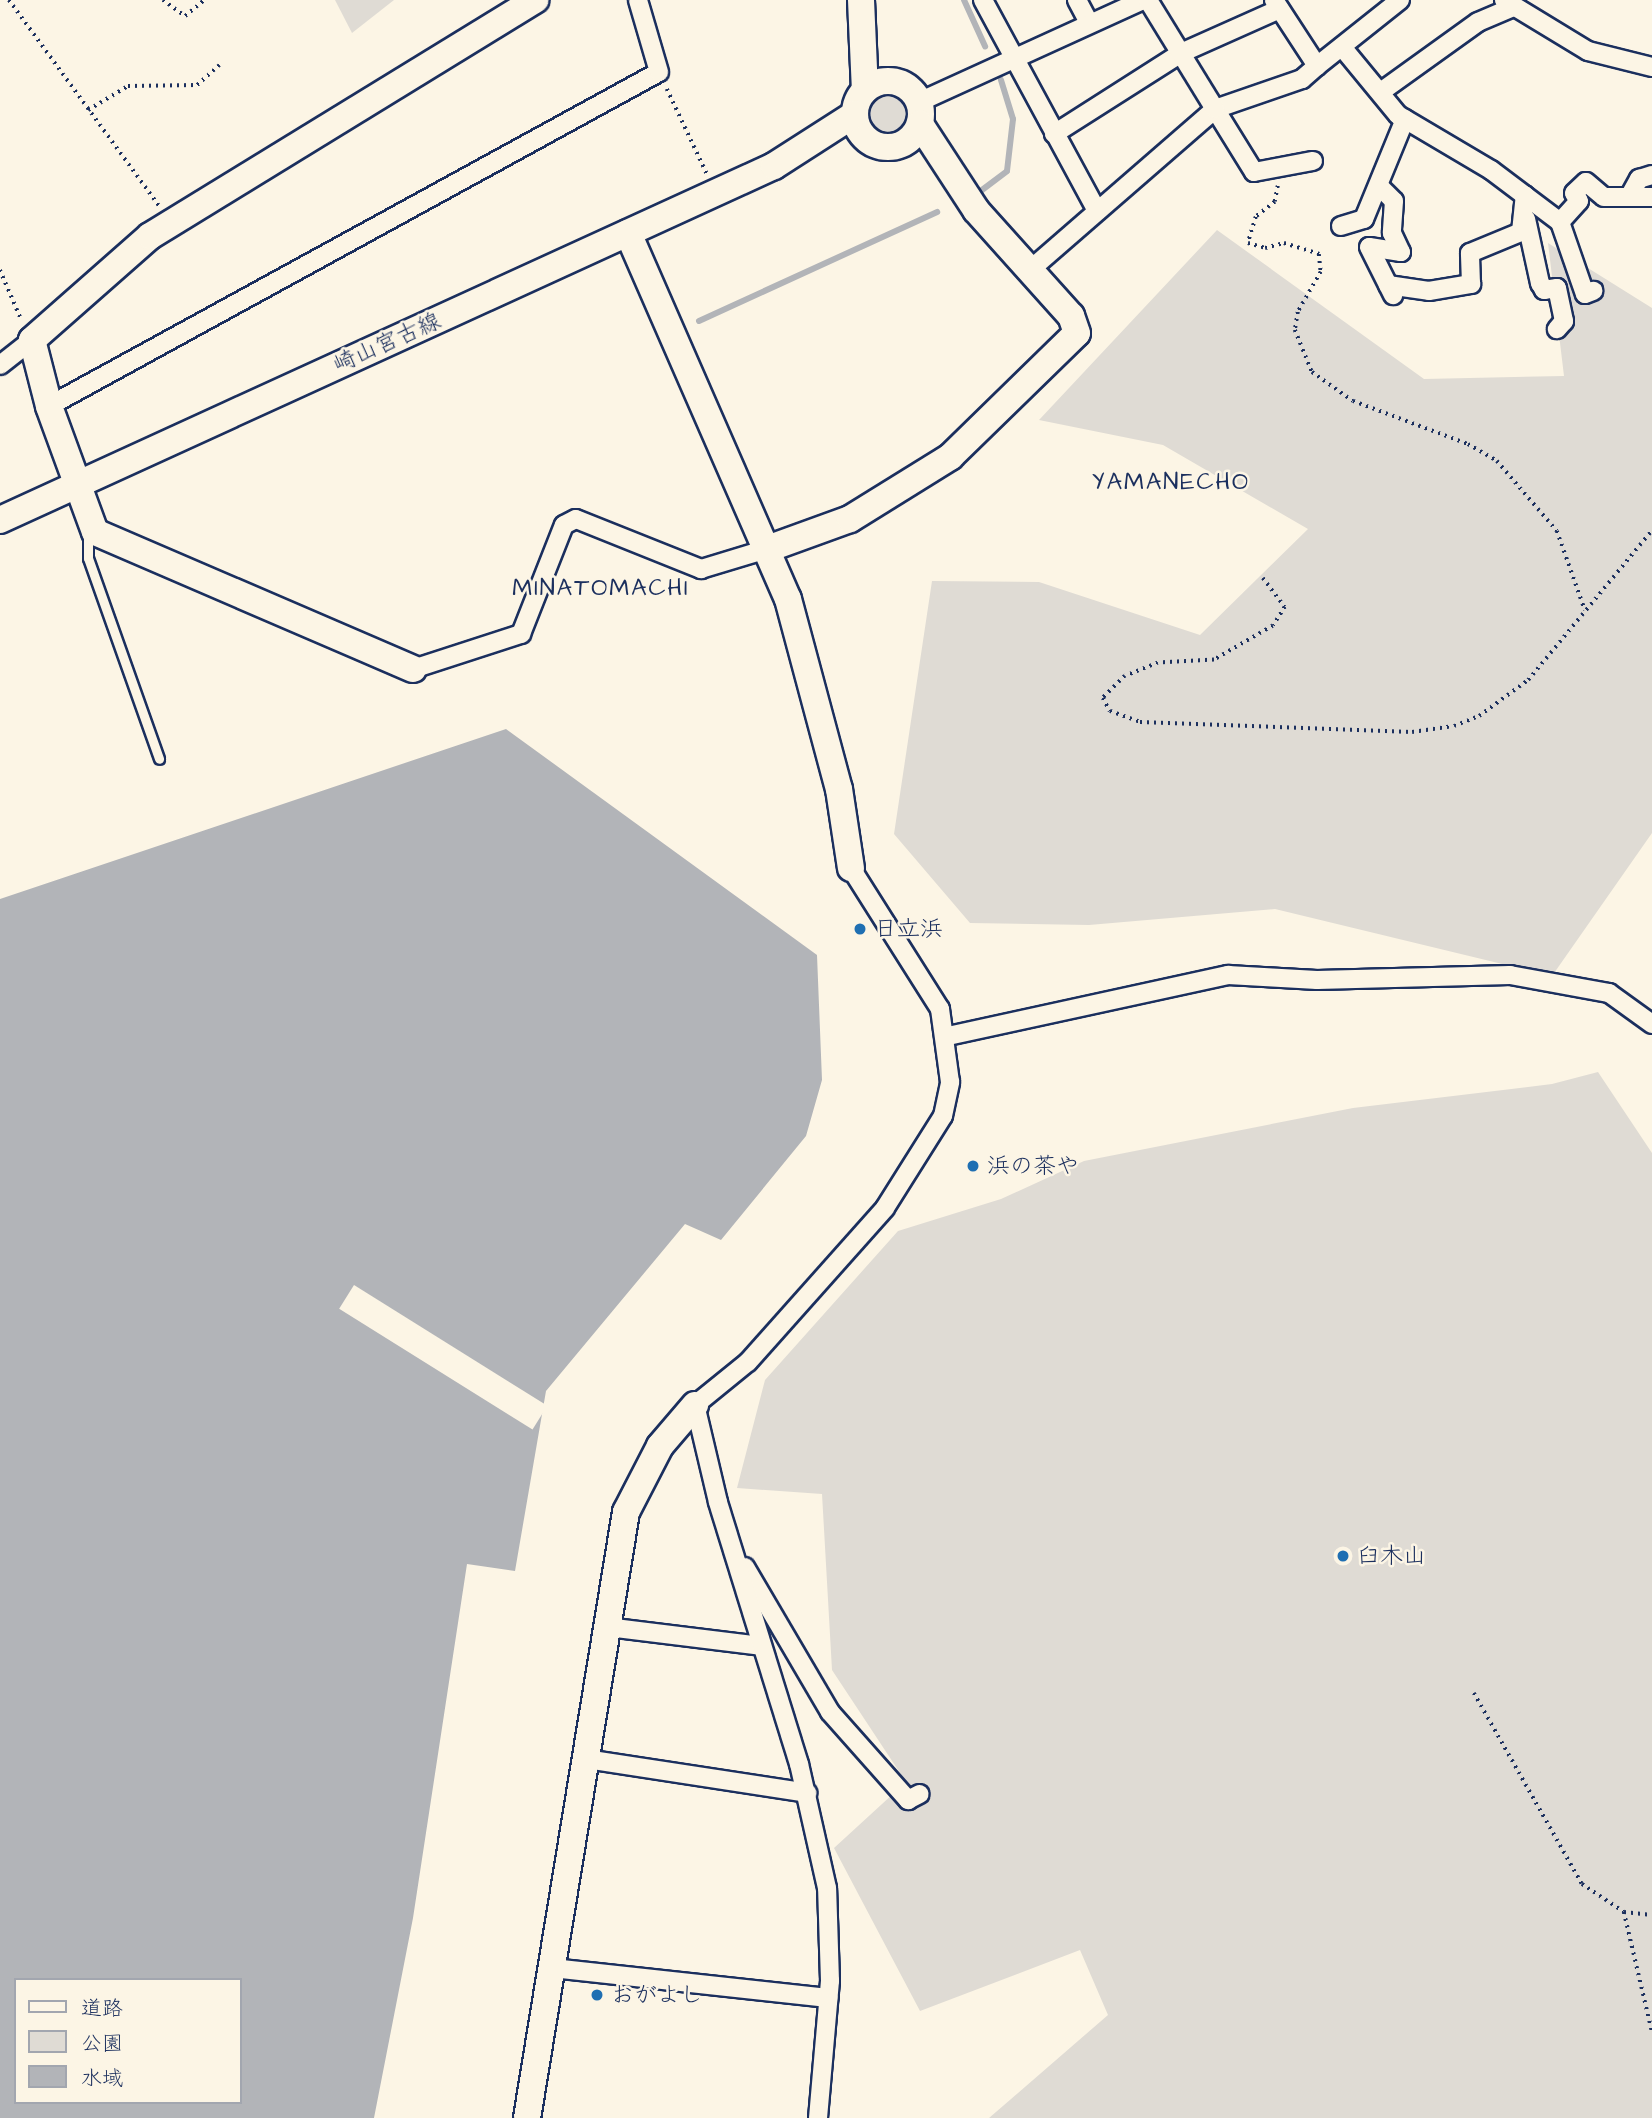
<!DOCTYPE html>
<html>
<head>
<meta charset="utf-8">
<style>
  body { margin:0 }
  #map { position:relative; width:1652px; height:2118px; overflow:hidden; background:#fcf5e5; font-family:"Architects Daughter","Klee One",sans-serif }
  div>[style] { position:absolute }
  .green>* { inset:0; background:#dfdbd4 }
  .round { border-radius:50% }
  .water>* { inset:0; background:#b2b4b8 }
  .pier>* { inset:0; background:#fcf5e5; transform-origin:0 0 }
  .stream>* { height:6px; margin:-3px; padding:0 3px; transform-origin:3px; border-radius:3px; background:#b2b4b8 }
  .path>* { height:3.5px; margin-top:-1.75px; transform-origin:0; background:repeating-linear-gradient(90deg,#1b2f5e 0 2px,transparent 0 7px) }
  .roads { filter:drop-shadow(2px 0 #1b2f5e) drop-shadow(-2px 0 #1b2f5e) drop-shadow(0 2px #1b2f5e) drop-shadow(0 -2px #1b2f5e) }
  .lane>* { height:9px; margin:-4.5px; padding:0 4.5px; transform-origin:4.5px; border-radius:4.5px; background:#fcf5e5 }
  .street>* { height:18px; margin:-9px; padding:0 9px; transform-origin:9px; border-radius:9px; background:#fcf5e5 }
  .secondary>* { height:26px; margin:-13px; padding:0 13px; transform-origin:13px; border-radius:13px; background:#fcf5e5 }
  .secondary>.ring { margin:-13px; padding:0; box-sizing:content-box; background:none; border:26px solid #fcf5e5; border-radius:50% }
  .dots>* { width:19px; height:19px; translate:-50% -50%; box-sizing:border-box; border:4px solid #fcf5e5; border-radius:50% }
  span { translate:-50% -50%; white-space:nowrap; text-align:center; line-height:1.15; -webkit-text-stroke:5px #fcf5e5; paint-order:stroke }
  .street-label { font-size:23px; color:#1b2f5e }
  .poi-label { font-size:23px; color:#1b2f5e }
  .left { translate:0 -50%; text-align:left }
  .neighbourhood-label { font-size:24px; color:#1b2f5e; letter-spacing:2px }
  .legend { position:absolute; left:14px; top:1978px; width:228px; height:126px; box-sizing:border-box; background:#fcf5e5; border:2px solid #a2a6af; margin:0; padding:9px 12px; list-style:none; font-size:21px; color:#1b2f5e }
  .legend li { display:flex; align-items:center; gap:14px; height:35px }
  .legend b { width:35px; border:2px solid #a2a6af }
</style>
</head>
<body>
<div id="map">
  <div class="green">
    <i style="clip-path:polygon(335px 0,394px 0,352px 33px)"></i>
    <i class="round" style="left:869px;top:95px;width:38px;height:38px"></i>
    <i style="clip-path:polygon(1217px 230px,1424px 379px,1564px 376px,1548px 243px,1652px 308px,1652px 833px,1552px 976px,1275px 909px,1089px 925px,970px 923px,894px 834px,932px 581px,1039px 582px,1200px 635px,1308px 529px,1163px 445px,1039px 420px)"></i>
    <i style="clip-path:polygon(1598px 1072px,1652px 1153px,1652px 2118px,989px 2118px,1108px 2015px,1080px 1950px,920px 2011px,834px 1848px,906px 1782px,832px 1670px,822px 1494px,737px 1488px,765px 1380px,898px 1231px,1001px 1199px,1084px 1161px,1353px 1108px,1552px 1084px)"></i>
  </div>
  <div class="water">
    <i style="clip-path:polygon(evenodd,506px 729px,817px 955px,822px 1080px,806px 1136px,721px 1240px,685px 1224px,546px 1391px,515px 1571px,467px 1564px,413px 1918px,374px 2118px,0 2118px,0 899px,506px 729px,16px 1980px,240px 1980px,240px 2102px,16px 2102px,16px 1980px)"></i>
  </div>
  <div class="pier">
    <i style="left:354px;top:1285px;width:228px;height:28px;rotate:32deg"></i>
  </div>
  <div class="stream">
    <i style="left:964px;top:0;width:51px;rotate:65.5deg"></i>
    <i style="left:982px;top:190px;width:31px;rotate:-37deg"></i>
    <i style="left:1007px;top:171px;width:52px;rotate:-83.4deg"></i>
    <i style="left:1013px;top:119px;width:41px;rotate:-107.1deg"></i>
    <i style="left:699px;top:321px;width:262px;rotate:-24.6deg"></i>
  </div>
  <div class="path">
    <i style="left:9px;top:0;width:255px;rotate:53.9deg"></i>
    <i style="left:163px;top:0;width:27px;rotate:36deg"></i>
    <i style="left:185px;top:16px;width:25px;rotate:-40deg"></i>
    <i style="left:667px;top:89px;width:94px;rotate:64.8deg"></i>
    <i style="left:88px;top:110px;width:47px;rotate:-31deg"></i>
    <i style="left:128px;top:86px;width:69px;rotate:-0.8deg"></i>
    <i style="left:197px;top:85px;width:30px;rotate:-42deg"></i>
    <i style="left:1278px;top:186px;width:16px;rotate:101deg"></i>
    <i style="left:1275px;top:202px;width:24px;rotate:142deg"></i>
    <i style="left:1256px;top:217px;width:27px;rotate:107deg"></i>
    <i style="left:1248px;top:243px;width:18px;rotate:16deg"></i>
    <i style="left:1265px;top:248px;width:20px;rotate:-15deg"></i>
    <i style="left:1284px;top:243px;width:37px;rotate:17deg"></i>
    <i style="left:1319px;top:254px;width:18px;rotate:84deg"></i>
    <i style="left:1321px;top:272px;width:46px;rotate:119.9deg"></i>
    <i style="left:1298px;top:312px;width:18px;rotate:99deg"></i>
    <i style="left:1295px;top:330px;width:45px;rotate:68deg"></i>
    <i style="left:1312px;top:372px;width:50px;rotate:35.3deg"></i>
    <i style="left:1353px;top:401px;width:123px;rotate:20.5deg"></i>
    <i style="left:1468px;top:444px;width:34px;rotate:30deg"></i>
    <i style="left:1497px;top:461px;width:92px;rotate:49.4deg"></i>
    <i style="left:1557px;top:531px;width:84px;rotate:70.5deg"></i>
    <i style="left:0;top:270px;width:53px;rotate:66.8deg"></i>
    <i style="left:1263px;top:578px;width:36px;rotate:53deg"></i>
    <i style="left:1285px;top:607px;width:22px;rotate:122deg"></i>
    <i style="left:1273px;top:626px;width:68px;rotate:150deg"></i>
    <i style="left:1214px;top:660px;width:56px;rotate:176.9deg"></i>
    <i style="left:1158px;top:663px;width:35px;rotate:158deg"></i>
    <i style="left:1125px;top:676px;width:31px;rotate:135deg"></i>
    <i style="left:1103px;top:698px;width:15px;rotate:62deg"></i>
    <i style="left:1110px;top:711px;width:32px;rotate:20deg"></i>
    <i style="left:1140px;top:722px;width:272px;rotate:2.1deg"></i>
    <i style="left:1412px;top:732px;width:42px;rotate:-8.1deg"></i>
    <i style="left:1454px;top:726px;width:27px;rotate:-22deg"></i>
    <i style="left:1479px;top:716px;width:61px;rotate:-36.3deg"></i>
    <i style="left:1528px;top:680px;width:195px;rotate:-50.4deg"></i>
    <i style="left:1474px;top:1693px;width:219px;rotate:60.5deg"></i>
    <i style="left:1582px;top:1884px;width:50px;rotate:33.7deg"></i>
    <i style="left:1624px;top:1912px;width:28px;rotate:6deg"></i>
    <i style="left:1624px;top:1912px;width:122px;rotate:76.8deg"></i>
  </div>
  <div class="roads">
    <div class="lane">
      <i style="left:88px;top:532px;width:26px;rotate:90deg"></i>
      <i style="left:88px;top:558px;width:213px;rotate:70.5deg"></i>
    </div>
    <div class="street">
      <i style="left:983px;top:0;width:240px;rotate:61.6deg"></i>
      <i style="left:1077px;top:0;width:26px;rotate:62deg"></i>
      <i style="left:1274px;top:0;width:79px;rotate:56.9deg"></i>
      <i style="left:1317px;top:66px;width:20px;rotate:139deg"></i>
      <i style="left:1302px;top:79px;width:92px;rotate:161deg"></i>
      <i style="left:1215px;top:109px;width:74px;rotate:58.2deg"></i>
      <i style="left:1254px;top:172px;width:60px;rotate:-10.6deg"></i>
      <i style="left:1504px;top:0;width:98px;rotate:31.3deg"></i>
      <i style="left:1588px;top:51px;width:66px;rotate:14deg"></i>
      <i style="left:1342px;top:47px;width:88px;rotate:50.5deg"></i>
      <i style="left:1398px;top:115px;width:108px;rotate:30.6deg"></i>
      <i style="left:1491px;top:170px;width:86px;rotate:37deg"></i>
      <i style="left:1560px;top:222px;width:28px;rotate:-48deg"></i>
      <i style="left:1579px;top:201px;width:9px;rotate:-122deg"></i>
      <i style="left:1574px;top:193px;width:16px;rotate:-43deg"></i>
      <i style="left:1586px;top:182px;width:23px;rotate:40deg"></i>
      <i style="left:1604px;top:197px;width:48px"></i>
      <i style="left:1317px;top:66px;width:106px;rotate:-38.5deg"></i>
      <i style="left:1382px;top:91px;width:118px;rotate:-35.7deg"></i>
      <i style="left:1478px;top:22px;width:39px;rotate:-23deg"></i>
      <i style="left:919px;top:102px;width:246px;rotate:-24.5deg"></i>
      <i style="left:1054px;top:134px;width:151px;rotate:-32.5deg"></i>
      <i style="left:1181px;top:53px;width:108px;rotate:-24deg"></i>
      <i style="left:1379px;top:186px;width:21px;rotate:45deg"></i>
      <i style="left:1394px;top:201px;width:32px;rotate:94deg"></i>
      <i style="left:1392px;top:233px;width:21px;rotate:65deg"></i>
      <i style="left:1401px;top:252px;width:32px;rotate:-171deg"></i>
      <i style="left:1369px;top:247px;width:54px;rotate:63.4deg"></i>
      <i style="left:1629px;top:197px;width:21px;rotate:-61deg"></i>
      <i style="left:1639px;top:179px;width:14px;rotate:-17deg"></i>
      <i style="left:1526px;top:219px;width:66px;rotate:77.7deg"></i>
      <i style="left:1540px;top:283px;width:8px;rotate:60deg"></i>
      <i style="left:1544px;top:290px;width:13px;rotate:-9deg"></i>
      <i style="left:1557px;top:288px;width:34px;rotate:78deg"></i>
      <i style="left:1564px;top:321px;width:11px;rotate:131deg"></i>
      <i style="left:1560px;top:222px;width:76px;rotate:70.9deg"></i>
      <i style="left:1585px;top:294px;width:9px;rotate:-21deg"></i>
      <i style="left:1341px;top:226px;width:24px;rotate:-17deg"></i>
      <i style="left:1364px;top:219px;width:108px;rotate:-67.7deg"></i>
      <i style="left:1030px;top:270px;width:245px;rotate:-41deg"></i>
      <i style="left:1215px;top:109px;width:128px;rotate:-121.6deg"></i>
      <i style="left:1388px;top:285px;width:41px;rotate:8.3deg"></i>
      <i style="left:1429px;top:291px;width:43px;rotate:-9.5deg"></i>
      <i style="left:1471px;top:284px;width:31px;rotate:-92deg"></i>
      <i style="left:1470px;top:253px;width:55px;rotate:-22.4deg"></i>
      <i style="left:1521px;top:232px;width:37px;rotate:-84deg"></i>
      <i style="left:0;top:365px;width:41px;rotate:-38deg"></i>
      <i style="left:49px;top:406px;width:695px;rotate:-28.7deg"></i>
      <i style="left:659px;top:72px;width:75px;rotate:-106.3deg"></i>
      <i style="left:413px;top:669px;width:114px;rotate:-18deg"></i>
      <i style="left:521px;top:634px;width:117px;rotate:-68.5deg"></i>
      <i style="left:564px;top:525px;width:13px;rotate:-27deg"></i>
      <i style="left:576px;top:519px;width:135px;rotate:21.8deg"></i>
      <i style="left:701px;top:569px;width:72px;rotate:-16.9deg"></i>
      <i style="left:948px;top:1036px;width:287px;rotate:-12.3deg"></i>
      <i style="left:1228px;top:975px;width:89px;rotate:3.2deg"></i>
      <i style="left:1317px;top:980px;width:193px;rotate:-1.5deg"></i>
      <i style="left:1510px;top:975px;width:101px;rotate:10.3deg"></i>
      <i style="left:1609px;top:993px;width:53px;rotate:35.8deg"></i>
      <i style="left:745px;top:1567px;width:168px;rotate:59.6deg"></i>
      <i style="left:830px;top:1712px;width:118px;rotate:48.4deg"></i>
      <i style="left:908px;top:1800px;width:13px;rotate:-27deg"></i>
      <i style="left:607px;top:1627px;width:156px;rotate:7deg"></i>
      <i style="left:586px;top:1759px;width:224px;rotate:8.7deg"></i>
      <i style="left:552px;top:1968px;width:278px;rotate:6.2deg"></i>
      <i style="left:818px;top:2118px;width:138px;rotate:-85deg"></i>
      <i style="left:830px;top:1981px;width:93px;rotate:-91.8deg"></i>
      <i style="left:827px;top:1888px;width:127px;rotate:-102.7deg"></i>
      <i style="left:799px;top:1764px;width:274px;rotate:-107.2deg"></i>
      <i style="left:718px;top:1502px;width:100px;rotate:-103.3deg"></i>
      <i style="left:695px;top:1405px;width:68px;rotate:-39.1deg"></i>
      <i style="left:748px;top:1362px;width:206px;rotate:-48.3deg"></i>
      <i style="left:885px;top:1208px;width:109px;rotate:-57.8deg"></i>
      <i style="left:943px;top:1116px;width:35px;rotate:-78deg"></i>
      <i style="left:950px;top:1082px;width:74px;rotate:-97.8deg"></i>
      <i style="left:940px;top:1009px;width:167px;rotate:-122.3deg"></i>
    </div>
    <div class="secondary">
      <i style="left:861px;top:0;width:90px;rotate:87.5deg"></i>
      <i class="ring" style="left:855px;top:81px;width:40px;height:40px"></i>
      <i style="left:628px;top:233px;width:399px;rotate:66.4deg"></i>
      <i style="left:788px;top:599px;width:197px;rotate:75deg"></i>
      <i style="left:839px;top:789px;width:80px;rotate:81.4deg"></i>
      <i style="left:0;top:520px;width:851px;rotate:-24.58deg"></i>
      <i style="left:774px;top:166px;width:96px;rotate:-32.7deg"></i>
      <i style="left:770px;top:548px;width:85px;rotate:-19.9deg"></i>
      <i style="left:850px;top:519px;width:118px;rotate:-31.8deg"></i>
      <i style="left:950px;top:457px;width:177px;rotate:-44.3deg"></i>
      <i style="left:1077px;top:333px;width:18px;rotate:-109deg"></i>
      <i style="left:1071px;top:316px;width:142px;rotate:-131.9deg"></i>
      <i style="left:976px;top:210px;width:103px;rotate:-123.1deg"></i>
      <i style="left:413px;top:669px;width:346px;rotate:-156.7deg"></i>
      <i style="left:95px;top:532px;width:134px;rotate:-110.1deg"></i>
      <i style="left:49px;top:406px;width:68px;rotate:-104.4deg"></i>
      <i style="left:32px;top:340px;width:157px;rotate:-41.4deg"></i>
      <i style="left:150px;top:236px;width:452px;rotate:-31.5deg"></i>
      <i style="left:527px;top:2118px;width:614px;rotate:-80.72deg"></i>
      <i style="left:626px;top:1512px;width:74px;rotate:-62.7deg"></i>
      <i style="left:660px;top:1446px;width:54px;rotate:-49.5deg"></i>
    </div>
  </div>
  <div class="dots">
    <i style="left:860px;top:929px;background:#1f6fb2"></i>
    <i style="left:973px;top:1166px;background:#1f6fb2"></i>
    <i style="left:1343px;top:1556px;background:#1f6fb2"></i>
    <i style="left:597px;top:1995px;background:#1f6fb2"></i>
  </div>
  <div class="street-label">
    <span style="left:387px;top:343px;rotate:-24deg">崎山宮古線</span>
  </div>
  <div class="poi-label">
    <span class="left" style="left:874px;top:929px">日立浜</span>
    <span class="left" style="left:987px;top:1166px">浜の茶や</span>
    <span class="left" style="left:1357px;top:1556px">臼木山</span>
    <span class="left" style="left:611px;top:1995px">おがよし</span>
  </div>
  <div class="neighbourhood-label">
    <span style="left:1171px;top:483px">YAMANECHO</span>
    <span style="left:601px;top:589px">MINATOMACHI</span>
  </div>
  <ul class="legend">
  <li><b style="height:9px;background:#fcf5e5"></b>道路</li>
  <li><b style="height:19px;background:#dfdbd4"></b>公園</li>
  <li><b style="height:19px;background:#b2b4b8"></b>水域</li>
  </ul>
</div>
</body>
</html>
